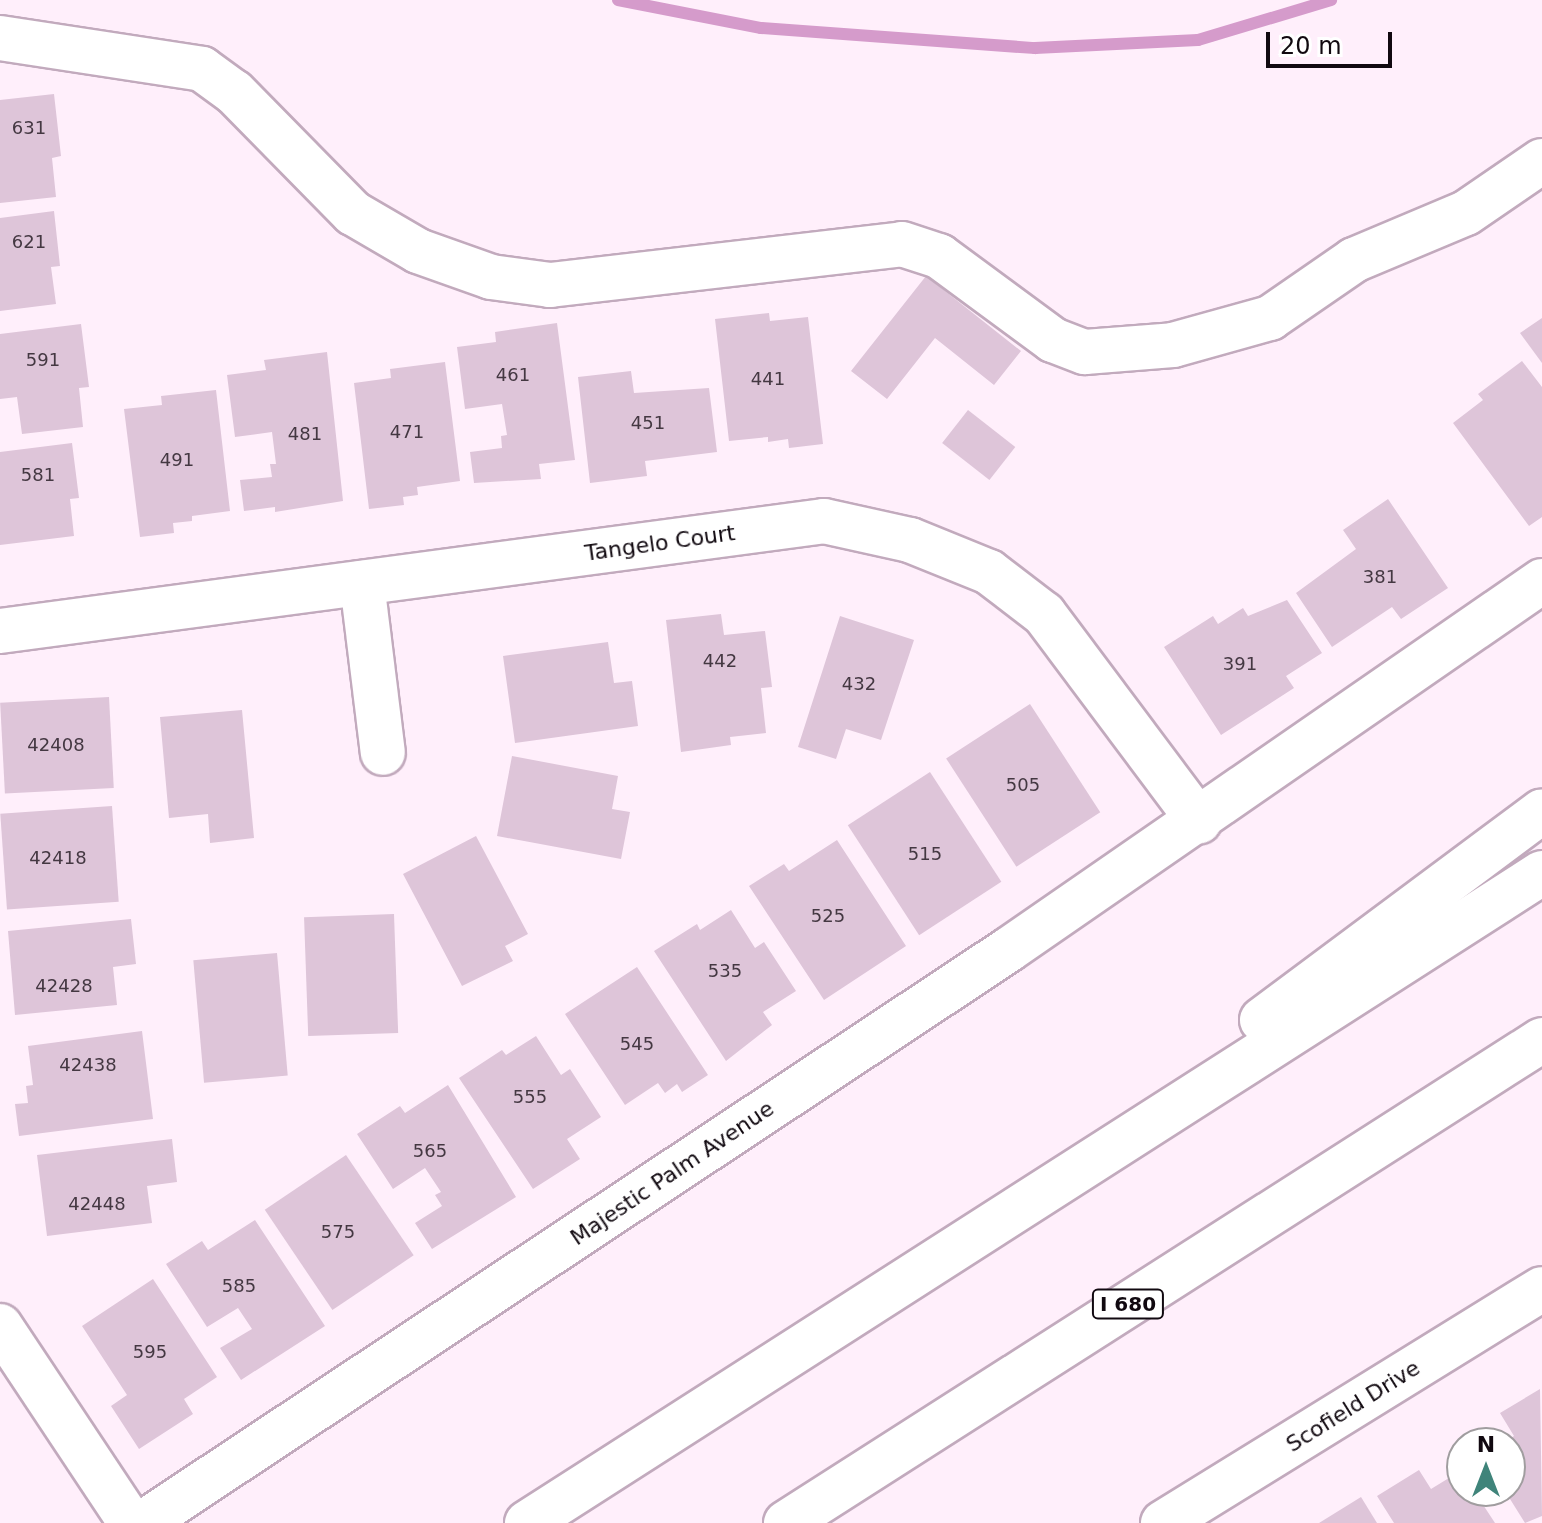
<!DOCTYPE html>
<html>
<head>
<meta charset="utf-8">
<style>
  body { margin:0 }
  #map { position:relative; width:1542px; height:1523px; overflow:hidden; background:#ffeffb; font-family:"DejaVu Sans",sans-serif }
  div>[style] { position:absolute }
  .stream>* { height:12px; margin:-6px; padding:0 6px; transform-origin:6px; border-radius:6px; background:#d59bcb }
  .building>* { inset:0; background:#dec5d9; transform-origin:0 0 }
  .roads { filter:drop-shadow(2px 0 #c2aabd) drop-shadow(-2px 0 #c2aabd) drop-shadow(0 2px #c2aabd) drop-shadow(0 -2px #c2aabd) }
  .minor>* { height:44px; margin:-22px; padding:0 22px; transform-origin:22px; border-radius:22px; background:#fff }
  .highway>* { height:44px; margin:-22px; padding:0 22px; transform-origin:22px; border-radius:22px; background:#fff }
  span { translate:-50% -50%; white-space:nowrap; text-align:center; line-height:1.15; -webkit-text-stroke:8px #fff; paint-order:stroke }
  .number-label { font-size:18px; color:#443842 }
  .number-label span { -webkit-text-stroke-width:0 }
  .shield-label span { padding:2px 6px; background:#fff; border:2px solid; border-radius:6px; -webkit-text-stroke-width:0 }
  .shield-label { font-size:20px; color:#110910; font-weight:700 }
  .street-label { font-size:22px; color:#110910 }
  .north { position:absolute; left:1446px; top:1427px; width:80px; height:80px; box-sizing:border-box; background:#fff; border:2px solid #a09d9f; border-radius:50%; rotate:0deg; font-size:22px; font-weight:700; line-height:32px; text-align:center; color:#110910 }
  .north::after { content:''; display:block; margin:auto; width:28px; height:36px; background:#3f847a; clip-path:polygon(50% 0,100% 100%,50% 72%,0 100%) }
  .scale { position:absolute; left:1266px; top:32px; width:126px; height:36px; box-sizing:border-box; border:4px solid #110910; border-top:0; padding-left:10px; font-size:24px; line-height:28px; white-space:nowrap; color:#110910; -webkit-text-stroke:6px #fff; paint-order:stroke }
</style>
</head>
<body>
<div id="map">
  <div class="stream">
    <i style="left:618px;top:0;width:146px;rotate:11.1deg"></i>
    <i style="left:761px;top:28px;width:275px;rotate:4.2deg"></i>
    <i style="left:1035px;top:48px;width:163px;rotate:-2.8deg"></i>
    <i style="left:1198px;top:40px;width:139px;rotate:-16.7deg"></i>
  </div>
  <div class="building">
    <i style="clip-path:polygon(54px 94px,61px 156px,52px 158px,56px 197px,0 203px,0 100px)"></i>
    <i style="clip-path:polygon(54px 211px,60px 266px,51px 267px,56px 304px,0 311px,0 218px)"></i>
    <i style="clip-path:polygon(926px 276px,1021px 351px,994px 385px,935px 338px,887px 399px,851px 371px)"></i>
    <i style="clip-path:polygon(769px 313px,770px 321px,808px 317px,823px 444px,789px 448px,788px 439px,768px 442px,768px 437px,729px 441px,715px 319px)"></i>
    <i style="clip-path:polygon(1542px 318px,1542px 363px,1520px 333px)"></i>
    <i style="clip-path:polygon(557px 323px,575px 460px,539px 464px,541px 479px,474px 483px,470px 452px,502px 448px,501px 436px,507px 435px,502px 404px,465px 409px,457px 347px,496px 342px,495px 332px)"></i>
    <i style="clip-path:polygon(81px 324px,89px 387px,79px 388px,83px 427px,22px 434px,17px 397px,0 399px,0 334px)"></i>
    <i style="clip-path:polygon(327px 352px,343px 501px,275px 512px,275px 507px,244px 511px,240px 480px,272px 477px,270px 464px,276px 464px,272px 432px,235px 437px,227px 375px,266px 370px,264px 360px)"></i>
    <i style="clip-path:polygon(1522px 361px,1542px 387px,1542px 517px,1529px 526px,1453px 423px,1483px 400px,1478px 394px)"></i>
    <i style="clip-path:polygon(445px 362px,460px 481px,417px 487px,418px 495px,403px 497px,404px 505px,369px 509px,354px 383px,391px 378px,390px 369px)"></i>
    <i style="clip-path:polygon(631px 371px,634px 393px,709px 388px,717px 452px,645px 461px,647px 476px,590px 483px,578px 377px)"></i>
    <i style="clip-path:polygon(216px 390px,230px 511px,192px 516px,192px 521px,173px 523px,174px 533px,140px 537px,124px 409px,162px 405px,161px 396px)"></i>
    <i style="left:968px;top:410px;width:60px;height:42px;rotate:38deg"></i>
    <i style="clip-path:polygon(72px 443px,79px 498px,70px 499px,74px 536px,0 545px,0 452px)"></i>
    <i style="clip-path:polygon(1388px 499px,1448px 588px,1401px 619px,1392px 607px,1332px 647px,1296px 593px,1356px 549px,1343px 530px)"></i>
    <i style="clip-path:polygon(1287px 600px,1322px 653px,1286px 676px,1294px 688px,1221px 735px,1164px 647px,1213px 616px,1218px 624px,1243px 608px,1248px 616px)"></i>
    <i style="clip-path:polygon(721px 614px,724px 635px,765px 631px,772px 687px,761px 688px,766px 733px,730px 737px,731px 745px,681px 752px,666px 620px)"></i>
    <i style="clip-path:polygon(840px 616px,914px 640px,881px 740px,846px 729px,836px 759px,798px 747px)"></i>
    <i style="clip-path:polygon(608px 642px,614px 683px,632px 681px,638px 726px,515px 743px,503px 656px)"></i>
    <i style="left:109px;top:697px;width:91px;height:109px;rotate:87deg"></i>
    <i style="left:1030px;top:704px;width:129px;height:100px;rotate:57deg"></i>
    <i style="clip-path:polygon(242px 710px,254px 838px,210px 843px,208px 814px,169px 818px,160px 717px)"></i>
    <i style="clip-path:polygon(512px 756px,618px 776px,612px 809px,630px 812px,621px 859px,497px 836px)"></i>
    <i style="left:930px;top:772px;width:131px;height:98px;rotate:57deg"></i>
    <i style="left:112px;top:806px;width:96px;height:112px;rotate:86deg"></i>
    <i style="clip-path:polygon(476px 836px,528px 934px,505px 946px,513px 961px,462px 986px,403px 874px)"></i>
    <i style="clip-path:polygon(837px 840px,906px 946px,824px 1000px,749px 886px,784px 864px,789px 871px)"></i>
    <i style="clip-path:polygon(731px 910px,755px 948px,764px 942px,796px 991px,763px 1012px,772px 1025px,726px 1061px,654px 951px,697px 924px,700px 930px)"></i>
    <i style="left:394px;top:914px;width:119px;height:90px;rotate:88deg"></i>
    <i style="clip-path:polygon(131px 919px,136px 964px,113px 967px,117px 1005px,15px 1015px,8px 931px)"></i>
    <i style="left:277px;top:953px;width:123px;height:84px;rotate:85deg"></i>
    <i style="clip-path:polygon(637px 967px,708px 1075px,682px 1092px,677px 1084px,665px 1093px,658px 1083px,625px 1105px,565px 1014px)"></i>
    <i style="clip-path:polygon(142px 1031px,153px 1119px,19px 1136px,15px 1104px,28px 1103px,26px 1086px,33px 1085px,28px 1046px)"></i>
    <i style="clip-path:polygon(536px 1036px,561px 1075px,570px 1069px,601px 1117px,567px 1139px,580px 1159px,533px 1189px,459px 1078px,502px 1050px,506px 1055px)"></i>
    <i style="clip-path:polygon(448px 1085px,516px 1197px,432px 1249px,415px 1223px,442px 1206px,435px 1195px,441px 1192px,425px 1168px,393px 1189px,357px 1134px,400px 1106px,405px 1113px)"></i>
    <i style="clip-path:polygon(172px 1139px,177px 1182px,147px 1186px,152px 1223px,47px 1236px,37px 1155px)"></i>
    <i style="left:346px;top:1155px;width:121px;height:98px;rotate:56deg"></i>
    <i style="clip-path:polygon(255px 1220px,325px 1326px,241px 1380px,220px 1348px,252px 1329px,238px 1308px,207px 1327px,166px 1264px,202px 1241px,208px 1250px)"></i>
    <i style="clip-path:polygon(153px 1279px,217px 1377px,184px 1399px,193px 1414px,139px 1449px,111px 1406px,127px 1395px,82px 1326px)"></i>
    <i style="clip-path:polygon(1540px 1389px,1542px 1516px,1525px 1523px,1505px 1491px,1510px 1491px,1510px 1443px,1503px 1443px,1514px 1436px,1500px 1413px)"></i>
    <i style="clip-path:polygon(1419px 1470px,1431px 1489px,1462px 1470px,1462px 1491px,1474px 1491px,1495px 1523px,1394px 1523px,1377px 1496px)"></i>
    <i style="clip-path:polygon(1361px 1497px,1377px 1523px,1319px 1523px)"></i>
  </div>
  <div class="roads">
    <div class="minor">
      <i style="left:0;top:38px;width:204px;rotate:8.7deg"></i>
      <i style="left:202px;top:69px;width:39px;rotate:36deg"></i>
      <i style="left:234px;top:92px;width:170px;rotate:45.5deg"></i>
      <i style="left:353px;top:213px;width:75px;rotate:30.3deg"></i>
      <i style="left:418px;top:251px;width:77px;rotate:19.6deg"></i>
      <i style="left:491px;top:277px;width:60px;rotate:7.7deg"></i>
      <i style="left:550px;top:285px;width:354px;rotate:-6.6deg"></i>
      <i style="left:902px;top:244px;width:39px;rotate:18deg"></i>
      <i style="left:939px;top:256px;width:142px;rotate:36.4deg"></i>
      <i style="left:1053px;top:340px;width:34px;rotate:21deg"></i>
      <i style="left:1085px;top:352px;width:88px;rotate:-4.5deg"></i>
      <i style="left:1173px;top:345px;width:101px;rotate:-15.6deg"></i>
      <i style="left:1270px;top:318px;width:102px;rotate:-34.6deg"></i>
      <i style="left:1354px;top:260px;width:121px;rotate:-22.8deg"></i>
      <i style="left:1466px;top:213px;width:92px;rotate:-34.4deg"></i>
      <i style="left:362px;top:583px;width:171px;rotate:83deg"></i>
      <i style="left:0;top:631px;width:831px;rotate:-7.6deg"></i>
      <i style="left:824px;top:521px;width:88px;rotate:12.5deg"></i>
      <i style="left:910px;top:540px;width:85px;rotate:22.1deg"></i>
      <i style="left:989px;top:572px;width:69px;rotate:37.4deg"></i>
      <i style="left:1044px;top:614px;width:259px;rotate:53.2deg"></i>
      <i style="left:0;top:1326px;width:237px;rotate:56.4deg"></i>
      <i style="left:143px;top:1523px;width:1038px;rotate:-33.52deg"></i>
      <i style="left:1008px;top:950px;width:649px;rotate:-34.64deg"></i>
      <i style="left:1163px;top:1523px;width:445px;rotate:-31.7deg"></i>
    </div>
    <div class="highway">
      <i style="left:1262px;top:1020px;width:349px;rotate:-36.7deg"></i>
      <i style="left:527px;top:1523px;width:1205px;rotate:-32.64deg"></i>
      <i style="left:786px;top:1523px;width:897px;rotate:-32.57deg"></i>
    </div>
  </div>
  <div class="number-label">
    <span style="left:29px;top:128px">631</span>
    <span style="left:29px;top:242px">621</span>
    <span style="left:43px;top:360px">591</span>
    <span style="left:513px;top:375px">461</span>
    <span style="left:768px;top:379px">441</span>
    <span style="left:648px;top:423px">451</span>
    <span style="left:407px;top:432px">471</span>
    <span style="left:305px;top:434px">481</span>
    <span style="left:177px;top:460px">491</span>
    <span style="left:38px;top:475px">581</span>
    <span style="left:1380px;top:577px">381</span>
    <span style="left:720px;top:661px">442</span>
    <span style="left:1240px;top:664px">391</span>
    <span style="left:859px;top:684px">432</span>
    <span style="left:56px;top:745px">42408</span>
    <span style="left:1023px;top:785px">505</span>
    <span style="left:925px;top:854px">515</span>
    <span style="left:58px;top:858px">42418</span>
    <span style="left:828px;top:916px">525</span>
    <span style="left:725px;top:971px">535</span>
    <span style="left:64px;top:986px">42428</span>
    <span style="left:637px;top:1044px">545</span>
    <span style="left:88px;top:1065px">42438</span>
    <span style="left:530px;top:1097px">555</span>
    <span style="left:430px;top:1151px">565</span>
    <span style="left:97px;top:1204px">42448</span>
    <span style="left:338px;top:1232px">575</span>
    <span style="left:239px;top:1286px">585</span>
    <span style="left:150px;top:1352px">595</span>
  </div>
  <div class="shield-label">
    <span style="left:1128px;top:1304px">I 680</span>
  </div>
  <div class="street-label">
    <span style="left:660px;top:543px;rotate:-8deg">Tangelo Court</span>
    <span style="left:672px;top:1173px;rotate:-34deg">Majestic Palm Avenue</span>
    <span style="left:1353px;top:1406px;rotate:-32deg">Scofield Drive</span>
  </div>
  <div class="north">N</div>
  <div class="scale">20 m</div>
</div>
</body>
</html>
